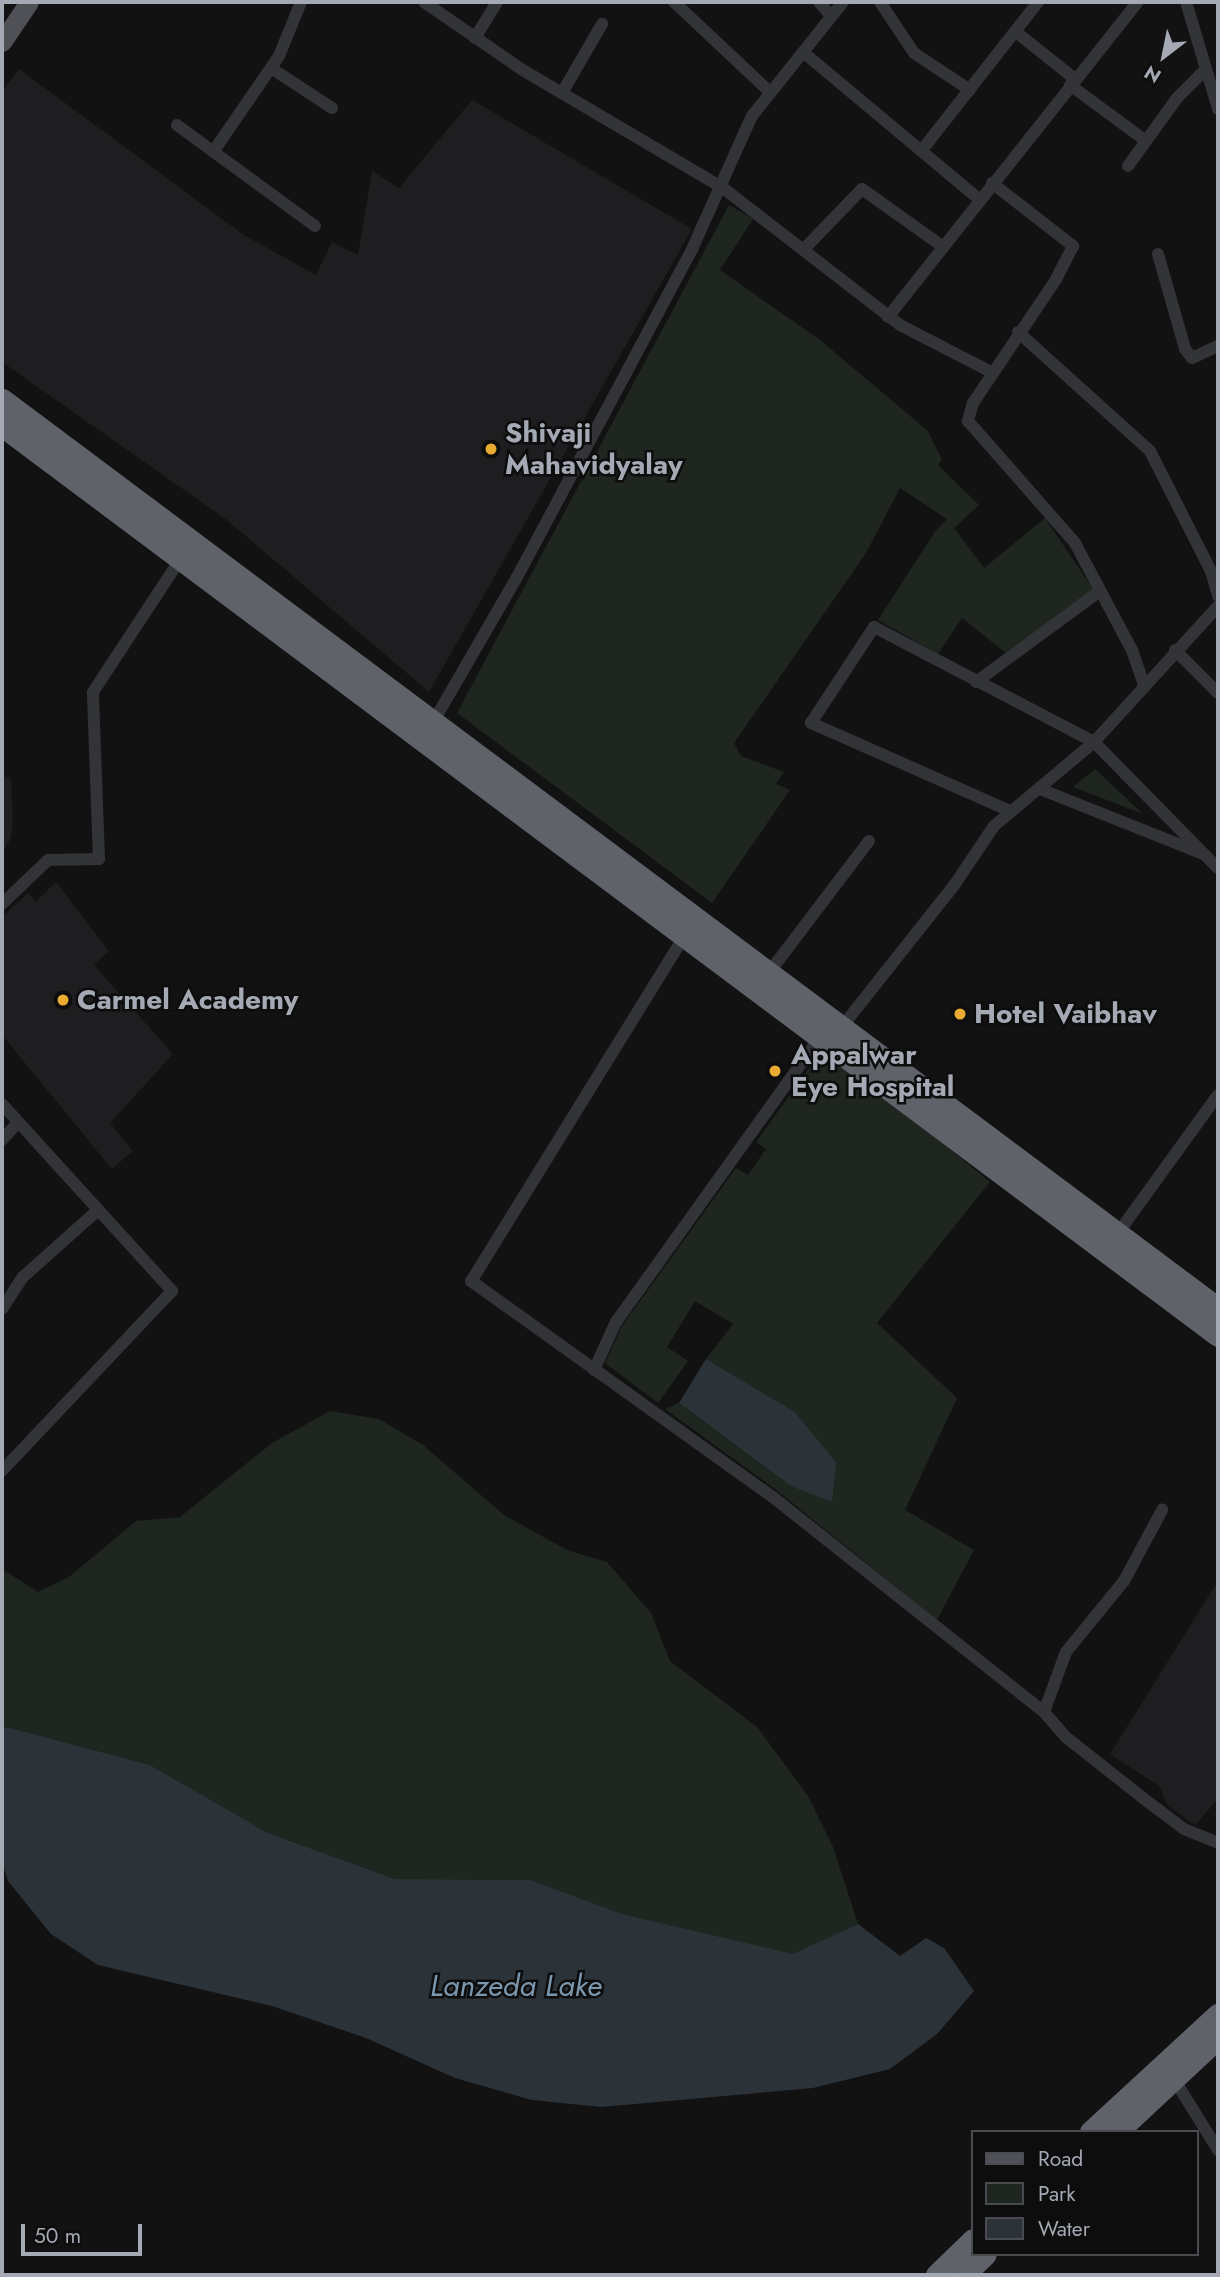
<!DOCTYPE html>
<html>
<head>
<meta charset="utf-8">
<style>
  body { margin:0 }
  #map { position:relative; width:1220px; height:2277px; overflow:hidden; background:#121213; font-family:Jost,sans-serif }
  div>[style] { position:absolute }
  .built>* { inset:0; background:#1e1e20 }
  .green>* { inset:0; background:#1e261f }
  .water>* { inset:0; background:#2b3339 }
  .street>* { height:12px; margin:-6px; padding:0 6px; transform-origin:6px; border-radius:6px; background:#333438 }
  .primary>* { height:19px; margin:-9.5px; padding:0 9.5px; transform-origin:9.5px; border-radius:9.5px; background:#4f5157 }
  .highway>* { height:23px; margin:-11.5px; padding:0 11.5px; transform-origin:11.5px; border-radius:11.5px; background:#5f6269 }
  .dots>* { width:19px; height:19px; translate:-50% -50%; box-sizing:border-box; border:4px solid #0d0d0e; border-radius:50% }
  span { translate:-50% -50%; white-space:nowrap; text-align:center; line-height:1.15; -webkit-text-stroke:5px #0d0d0e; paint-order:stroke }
  .poi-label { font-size:28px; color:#a4a9b4; font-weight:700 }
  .left { translate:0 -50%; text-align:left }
  .water-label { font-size:30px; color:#7b97ae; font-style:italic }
  .frame { position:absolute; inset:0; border:4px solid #a4a9b4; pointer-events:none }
  .legend { position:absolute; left:971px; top:2130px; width:228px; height:126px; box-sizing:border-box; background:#0d0d0e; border:2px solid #494b50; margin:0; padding:9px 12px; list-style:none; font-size:21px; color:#a4a9b4 }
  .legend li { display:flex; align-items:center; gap:14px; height:35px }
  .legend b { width:35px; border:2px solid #494b50 }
  .north { position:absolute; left:1129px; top:21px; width:70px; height:70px; -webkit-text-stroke:5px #0d0d0e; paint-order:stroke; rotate:212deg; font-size:19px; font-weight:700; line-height:28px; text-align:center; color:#a4a9b4 }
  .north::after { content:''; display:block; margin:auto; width:24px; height:32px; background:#a4a9b4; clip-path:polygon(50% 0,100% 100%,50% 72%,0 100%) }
  .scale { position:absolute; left:21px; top:2224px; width:121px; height:32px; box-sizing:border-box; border:4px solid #a4a9b4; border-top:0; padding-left:9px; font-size:21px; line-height:24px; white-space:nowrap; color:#a4a9b4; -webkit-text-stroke:5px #0d0d0e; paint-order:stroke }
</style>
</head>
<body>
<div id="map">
  <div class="built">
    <i style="clip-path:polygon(19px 69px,244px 235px,316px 275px,332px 242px,358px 255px,372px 171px,399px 188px,472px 100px,692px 229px,429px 692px,227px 520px,2px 362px,2px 91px)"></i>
    <i style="clip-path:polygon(2px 774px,11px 780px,13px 821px,11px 838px,2px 853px)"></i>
    <i style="clip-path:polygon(56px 882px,109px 951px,94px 965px,173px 1054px,110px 1123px,133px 1151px,112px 1169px,2px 1035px,2px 917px,28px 893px,36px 902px)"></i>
    <i style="clip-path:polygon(1218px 1581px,1218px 1799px,1195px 1825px,1168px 1806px,1159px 1786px,1110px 1754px)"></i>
  </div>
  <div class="green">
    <i style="clip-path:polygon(729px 205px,753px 219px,720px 270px,820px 340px,928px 431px,942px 460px,938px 465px,979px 505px,954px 528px,984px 568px,1045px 518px,1093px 589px,1006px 653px,962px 618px,938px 654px,878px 620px,936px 530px,947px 519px,900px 488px,866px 553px,734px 743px,741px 756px,784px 772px,776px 784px,790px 790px,712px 903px,457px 713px)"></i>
    <i style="clip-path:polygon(1095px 769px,1143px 814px,1073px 787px)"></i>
    <i style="clip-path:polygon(825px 1046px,990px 1182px,877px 1323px,957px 1398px,905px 1510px,974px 1550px,937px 1620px,779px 1492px,665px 1409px,679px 1403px,791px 1486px,836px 1462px,795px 1412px,706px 1359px,733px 1324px,695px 1301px,667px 1347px,688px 1361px,658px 1403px,605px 1363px,622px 1326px,736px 1168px,748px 1175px,766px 1149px,756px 1142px)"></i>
    <i style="clip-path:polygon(330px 1411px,379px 1419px,423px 1445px,504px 1515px,567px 1550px,607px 1562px,651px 1613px,670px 1661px,757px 1727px,808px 1796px,833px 1847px,858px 1924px,793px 1955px,622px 1914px,531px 1880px,395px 1879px,268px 1833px,150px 1765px,7px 1727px,2px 1729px,2px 1569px,38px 1592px,69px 1577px,136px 1521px,180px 1517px,272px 1443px)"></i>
  </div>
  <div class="water">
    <i style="clip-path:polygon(706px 1359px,795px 1412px,836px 1462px,832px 1502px,791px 1486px,679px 1403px)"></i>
    <i style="clip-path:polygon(7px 1727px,150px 1765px,268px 1833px,395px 1879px,531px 1880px,622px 1914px,793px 1954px,858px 1924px,900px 1956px,926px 1938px,944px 1948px,974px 1991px,937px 2034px,890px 2069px,813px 2088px,601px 2107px,532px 2100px,455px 2078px,366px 2038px,272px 2006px,98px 1965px,51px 1934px,8px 1881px,2px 1862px,2px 1729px)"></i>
  </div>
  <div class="street">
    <i style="left:424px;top:2px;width:118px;rotate:34.6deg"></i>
    <i style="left:521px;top:69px;width:234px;rotate:30.5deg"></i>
    <i style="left:723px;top:188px;width:224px;rotate:37.7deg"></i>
    <i style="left:900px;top:325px;width:102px;rotate:27.3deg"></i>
    <i style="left:674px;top:2px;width:132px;rotate:43.2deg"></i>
    <i style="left:819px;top:2px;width:18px;rotate:49deg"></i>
    <i style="left:880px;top:2px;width:61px;rotate:56.3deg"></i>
    <i style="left:914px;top:53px;width:67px;rotate:33.5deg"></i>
    <i style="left:1186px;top:2px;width:112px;rotate:73.3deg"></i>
    <i style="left:1016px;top:32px;width:75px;rotate:38.5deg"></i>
    <i style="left:475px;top:38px;width:42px;rotate:-58.6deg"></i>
    <i style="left:803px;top:52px;width:229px;rotate:39.9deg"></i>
    <i style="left:271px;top:68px;width:73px;rotate:33.3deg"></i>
    <i style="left:1070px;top:85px;width:94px;rotate:36.4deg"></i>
    <i style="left:562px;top:93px;width:80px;rotate:-59.9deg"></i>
    <i style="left:177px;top:125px;width:171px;rotate:36.2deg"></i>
    <i style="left:922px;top:150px;width:188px;rotate:-51.9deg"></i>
    <i style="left:213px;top:152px;width:116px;rotate:-55.5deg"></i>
    <i style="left:279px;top:56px;width:58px;rotate:-67.8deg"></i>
    <i style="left:1128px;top:166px;width:84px;rotate:-54.2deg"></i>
    <i style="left:1177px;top:98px;width:40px;rotate:-45deg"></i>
    <i style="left:992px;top:183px;width:103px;rotate:37.9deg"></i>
    <i style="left:1073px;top:246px;width:36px;rotate:117deg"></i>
    <i style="left:1057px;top:278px;width:151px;rotate:123.9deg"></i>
    <i style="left:973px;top:403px;width:19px;rotate:106deg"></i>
    <i style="left:968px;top:421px;width:162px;rotate:48.7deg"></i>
    <i style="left:1075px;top:543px;width:121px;rotate:62deg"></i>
    <i style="left:1132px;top:650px;width:37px;rotate:71deg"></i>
    <i style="left:805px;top:248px;width:82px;rotate:-46deg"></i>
    <i style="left:862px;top:189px;width:98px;rotate:35.5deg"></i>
    <i style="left:1158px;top:254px;width:99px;rotate:74.1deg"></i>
    <i style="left:1185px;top:349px;width:11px;rotate:52deg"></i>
    <i style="left:1192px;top:358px;width:29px;rotate:-25deg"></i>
    <i style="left:888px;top:317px;width:402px;rotate:-51.6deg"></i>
    <i style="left:1018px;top:332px;width:178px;rotate:42deg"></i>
    <i style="left:1150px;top:451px;width:135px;rotate:63.1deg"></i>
    <i style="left:1211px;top:571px;width:26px;rotate:74deg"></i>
    <i style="left:1175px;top:650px;width:61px;rotate:45deg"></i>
    <i style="left:976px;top:682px;width:154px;rotate:-36.3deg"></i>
    <i style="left:431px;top:726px;width:170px;rotate:-60deg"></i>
    <i style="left:516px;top:579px;width:376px;rotate:-61.9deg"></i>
    <i style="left:693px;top:247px;width:144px;rotate:-65.8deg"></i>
    <i style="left:752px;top:116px;width:146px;rotate:-51.4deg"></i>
    <i style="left:1040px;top:789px;width:173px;rotate:21.7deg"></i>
    <i style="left:1010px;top:811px;width:218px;rotate:-156.1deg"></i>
    <i style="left:811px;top:723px;width:115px;rotate:-56.7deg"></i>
    <i style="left:874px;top:627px;width:248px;rotate:27.6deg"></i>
    <i style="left:1094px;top:742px;width:177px;rotate:45.5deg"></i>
    <i style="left:2px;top:904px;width:64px;rotate:-43.7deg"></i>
    <i style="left:48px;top:860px;width:51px;rotate:-1.1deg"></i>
    <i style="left:99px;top:859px;width:167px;rotate:-92.1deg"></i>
    <i style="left:93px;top:692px;width:160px;rotate:-56.7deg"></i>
    <i style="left:685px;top:935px;width:407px;rotate:121.7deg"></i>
    <i style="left:471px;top:1281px;width:373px;rotate:35.6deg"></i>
    <i style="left:774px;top:1498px;width:345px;rotate:38.4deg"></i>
    <i style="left:1044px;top:1712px;width:64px;rotate:-69.9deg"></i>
    <i style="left:1066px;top:1652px;width:92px;rotate:-50.8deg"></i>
    <i style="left:1124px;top:1581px;width:81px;rotate:-61.8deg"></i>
    <i style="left:768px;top:974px;width:167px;rotate:-52.8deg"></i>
    <i style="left:841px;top:1028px;width:184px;rotate:-51.6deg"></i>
    <i style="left:955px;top:884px;width:70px;rotate:-56.1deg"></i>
    <i style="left:994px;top:826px;width:131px;rotate:-40deg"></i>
    <i style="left:1094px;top:742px;width:184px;rotate:-47.6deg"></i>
    <i style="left:2px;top:1104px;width:253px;rotate:47.7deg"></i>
    <i style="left:172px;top:1291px;width:248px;rotate:133.4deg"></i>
    <i style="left:2px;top:1140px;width:24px;rotate:-48deg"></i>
    <i style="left:1118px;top:1233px;width:170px;rotate:-54.1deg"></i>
    <i style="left:2px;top:1309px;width:38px;rotate:-57deg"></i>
    <i style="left:23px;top:1277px;width:101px;rotate:-41.8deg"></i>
    <i style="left:594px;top:1370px;width:53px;rotate:-65.4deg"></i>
    <i style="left:616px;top:1322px;width:350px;rotate:-54.4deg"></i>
    <i style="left:1044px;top:1712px;width:35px;rotate:49deg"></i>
    <i style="left:1067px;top:1738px;width:97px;rotate:38.3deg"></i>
    <i style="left:1143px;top:1798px;width:51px;rotate:37.1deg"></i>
    <i style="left:1184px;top:1829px;width:37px;rotate:22deg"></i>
    <i style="left:1174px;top:2079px;width:84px;rotate:58.2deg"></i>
  </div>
  <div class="primary">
    <i style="left:2px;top:42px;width:48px;rotate:-56deg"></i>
  </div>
  <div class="highway">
    <i style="left:2px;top:400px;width:1518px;rotate:36.78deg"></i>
    <i style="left:2px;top:425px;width:1519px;rotate:36.81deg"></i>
    <i style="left:1091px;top:2132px;width:173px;rotate:-42.7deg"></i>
    <i style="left:1116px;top:2132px;width:139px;rotate:-43deg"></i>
    <i style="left:937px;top:2275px;width:50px;rotate:-44.2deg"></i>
    <i style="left:963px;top:2275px;width:30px;rotate:-44deg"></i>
  </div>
  <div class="dots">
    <i style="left:491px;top:449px;background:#ebaa32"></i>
    <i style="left:63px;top:1000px;background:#ebaa32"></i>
    <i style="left:960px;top:1014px;background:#ebaa32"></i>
    <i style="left:775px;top:1071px;background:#ebaa32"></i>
  </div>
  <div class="poi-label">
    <span class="left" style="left:505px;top:449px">Shivaji<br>Mahavidyalay</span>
    <span class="left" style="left:77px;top:1000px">Carmel Academy</span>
    <span class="left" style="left:974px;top:1014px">Hotel Vaibhav</span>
    <span class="left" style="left:791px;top:1071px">Appalwar<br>Eye Hospital</span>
  </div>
  <div class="water-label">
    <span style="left:516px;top:1986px">Lanzeda Lake</span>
  </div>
  <div class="frame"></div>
  <ul class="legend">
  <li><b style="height:9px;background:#4f5157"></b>Road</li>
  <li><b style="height:19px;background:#1e261f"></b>Park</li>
  <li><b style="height:19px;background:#2b3339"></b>Water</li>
  </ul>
  <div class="north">N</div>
  <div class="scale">50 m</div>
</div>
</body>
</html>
